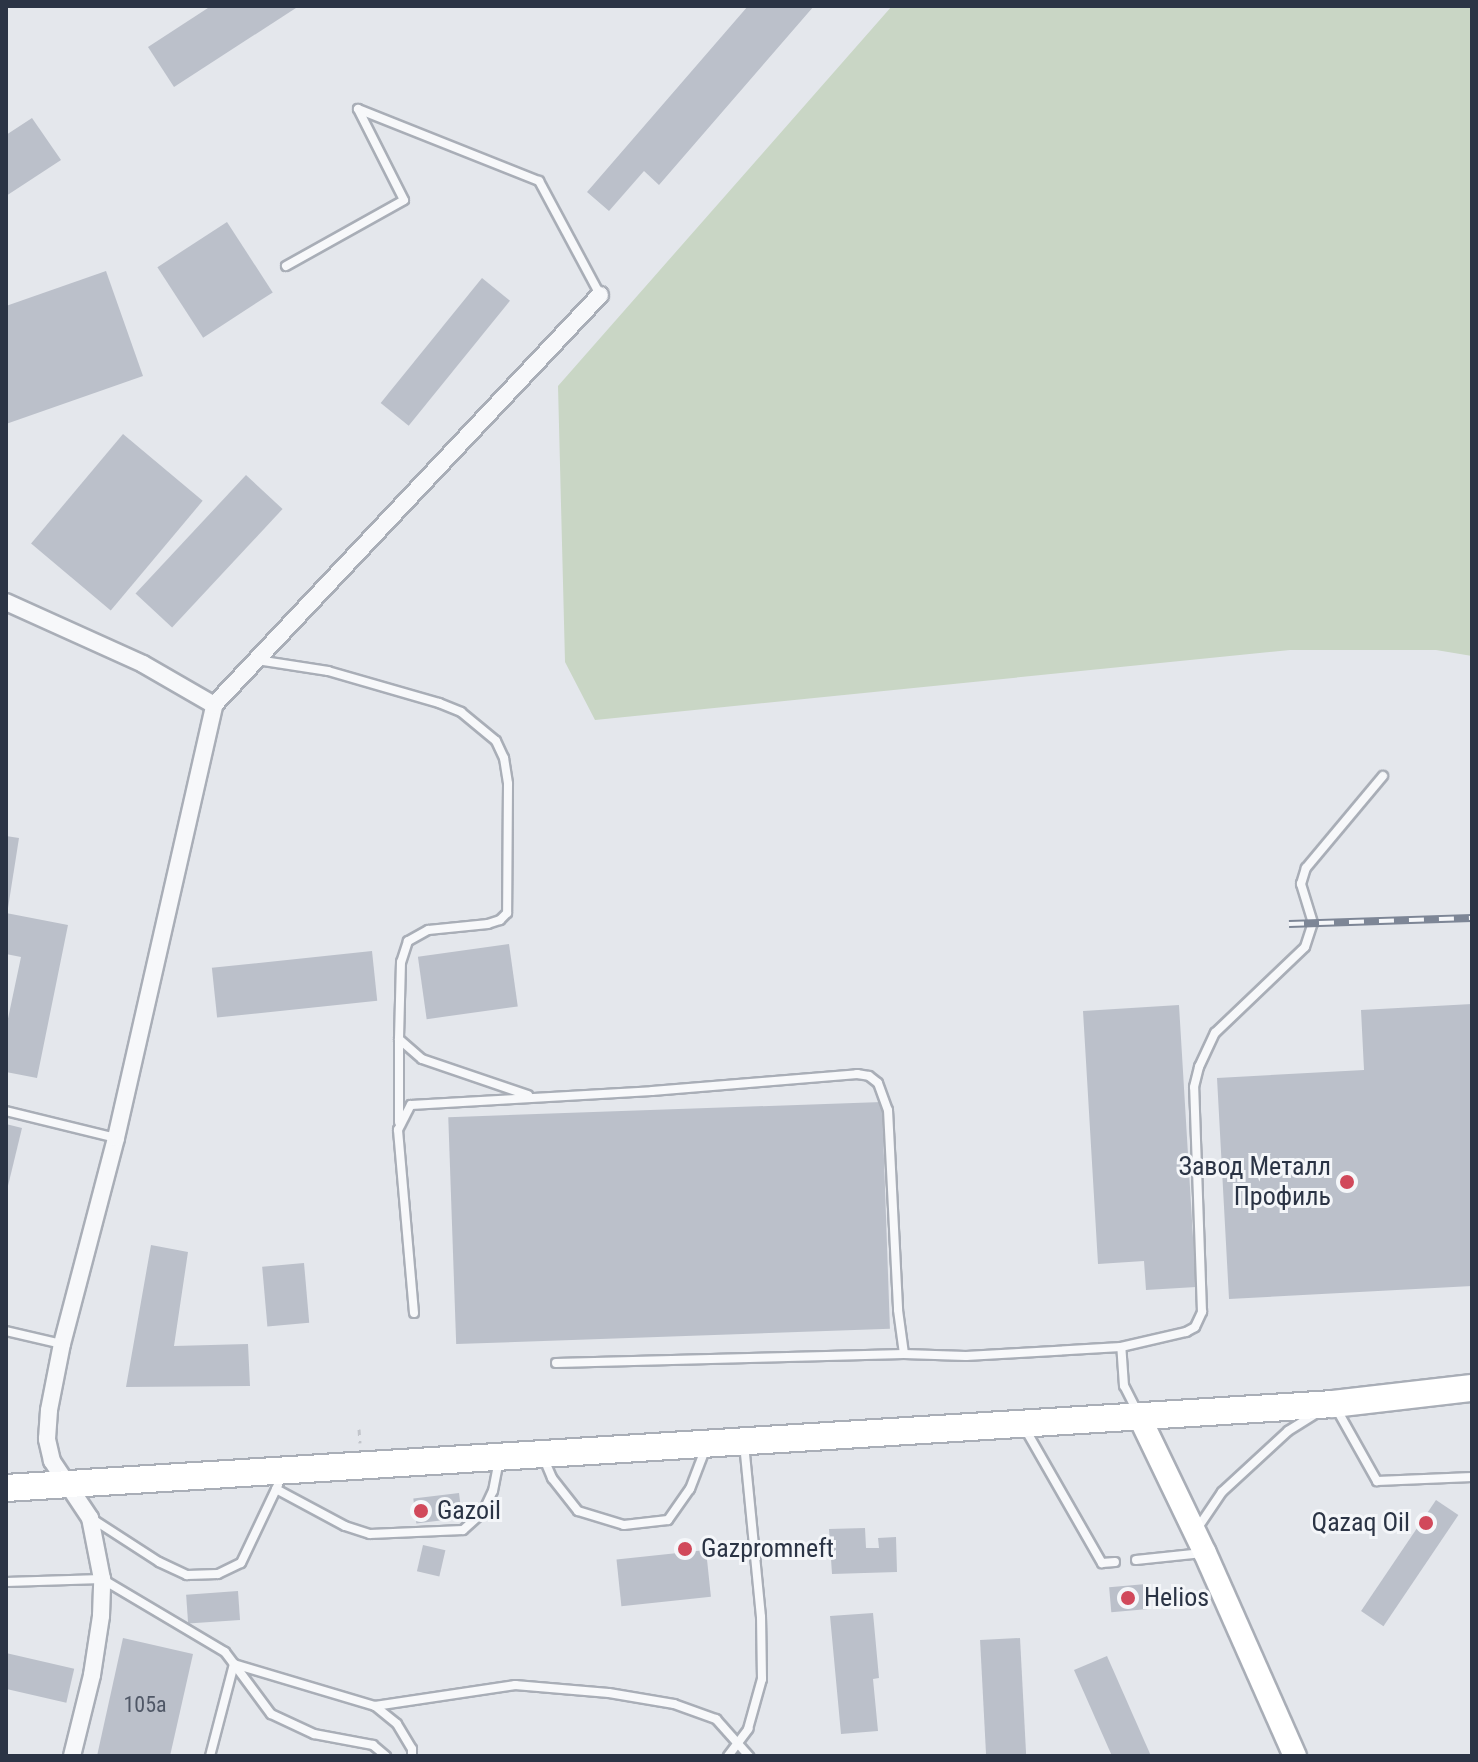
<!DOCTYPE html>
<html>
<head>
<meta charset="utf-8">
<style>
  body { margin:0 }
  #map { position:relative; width:1478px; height:1762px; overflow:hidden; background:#e4e7ec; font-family:"Roboto Condensed",sans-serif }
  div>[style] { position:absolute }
  .green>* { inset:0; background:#c9d6c5 }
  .building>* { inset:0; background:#bbc0ca; transform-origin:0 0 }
  .path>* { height:3px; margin-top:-1.5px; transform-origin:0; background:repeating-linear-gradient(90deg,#c2c5cb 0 6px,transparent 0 12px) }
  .roads { filter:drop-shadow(2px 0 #a9aeb7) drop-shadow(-2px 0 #a9aeb7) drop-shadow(0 2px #a9aeb7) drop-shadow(0 -2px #a9aeb7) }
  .lane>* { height:8px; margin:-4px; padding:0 4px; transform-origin:4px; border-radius:4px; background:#f7f8fa }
  .street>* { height:16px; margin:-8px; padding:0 8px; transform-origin:8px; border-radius:8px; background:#f7f8fa }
  .secondary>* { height:22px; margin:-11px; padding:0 11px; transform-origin:11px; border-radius:11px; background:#fff }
  .primary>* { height:26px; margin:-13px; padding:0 13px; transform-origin:13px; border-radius:13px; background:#fff }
  .rail>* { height:8px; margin-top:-4px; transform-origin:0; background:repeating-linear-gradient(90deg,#f4f6f9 0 15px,#7d8696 0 30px); box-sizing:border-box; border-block:2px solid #7d8696 }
  .dots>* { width:22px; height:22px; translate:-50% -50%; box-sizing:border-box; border:4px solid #f4f6f9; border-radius:50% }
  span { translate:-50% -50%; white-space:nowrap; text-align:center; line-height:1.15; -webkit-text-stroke:6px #f4f6f9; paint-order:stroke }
  .number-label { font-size:22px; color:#4f5766 }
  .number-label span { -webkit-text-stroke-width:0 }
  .poi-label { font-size:26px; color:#2b3445 }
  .right { translate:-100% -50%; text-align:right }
  .left { translate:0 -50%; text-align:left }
  .frame { position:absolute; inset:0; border:8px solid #2b3445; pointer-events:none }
</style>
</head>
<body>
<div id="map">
  <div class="green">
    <i style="clip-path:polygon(892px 6px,1472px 6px,1472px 656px,1436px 650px,1290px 650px,595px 720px,565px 662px,558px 386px)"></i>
  </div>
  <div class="building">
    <i style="clip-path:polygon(211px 6px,299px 6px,174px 87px,148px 47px)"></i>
    <i style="clip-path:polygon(748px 6px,814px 6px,659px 185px,644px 171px,609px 211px,587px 192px)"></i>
    <i style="clip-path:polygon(32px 118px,61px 160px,6px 196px,6px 135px)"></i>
    <i style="left:227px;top:222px;width:84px;height:83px;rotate:57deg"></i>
    <i style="clip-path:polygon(106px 271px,143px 376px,6px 424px,6px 306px)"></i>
    <i style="left:482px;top:278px;width:36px;height:161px;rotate:39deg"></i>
    <i style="left:123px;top:434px;width:104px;height:143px;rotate:40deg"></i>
    <i style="left:246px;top:475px;width:50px;height:162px;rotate:43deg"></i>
    <i style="clip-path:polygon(6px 836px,19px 838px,8px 908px,6px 908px)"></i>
    <i style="clip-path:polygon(6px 913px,68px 925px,37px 1078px,6px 1072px,6px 1028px,21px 957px,6px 954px)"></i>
    <i style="left:509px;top:944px;width:63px;height:92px;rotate:82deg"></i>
    <i style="left:372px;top:951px;width:50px;height:161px;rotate:84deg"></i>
    <i style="clip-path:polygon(1472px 1004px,1472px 1286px,1229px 1299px,1217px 1078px,1364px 1070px,1361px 1010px)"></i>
    <i style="clip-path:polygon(1179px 1005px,1196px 1287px,1146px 1290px,1144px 1261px,1098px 1264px,1083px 1011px)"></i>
    <i style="left:882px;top:1102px;width:227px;height:434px;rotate:88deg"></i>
    <i style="clip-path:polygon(6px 1124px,22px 1128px,7px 1190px,6px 1190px)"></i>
    <i style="clip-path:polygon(151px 1245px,188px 1252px,174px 1346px,248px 1344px,250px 1386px,126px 1387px)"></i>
    <i style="left:304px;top:1263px;width:60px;height:42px;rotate:85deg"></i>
    <i style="left:459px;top:1493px;width:25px;height:46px;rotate:83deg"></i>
    <i style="left:1436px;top:1500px;width:27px;height:134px;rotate:34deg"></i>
    <i style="clip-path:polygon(865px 1528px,866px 1548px,879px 1548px,878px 1538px,896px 1537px,897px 1572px,832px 1574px,829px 1529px)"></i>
    <i style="left:423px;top:1545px;width:23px;height:27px;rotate:13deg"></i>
    <i style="left:706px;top:1550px;width:47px;height:90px;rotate:84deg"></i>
    <i style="left:1146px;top:1584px;width:25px;height:37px;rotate:85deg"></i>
    <i style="left:238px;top:1591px;width:29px;height:52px;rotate:86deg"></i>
    <i style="clip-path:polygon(873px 1613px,879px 1678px,873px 1679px,878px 1731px,841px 1734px,830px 1616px)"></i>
    <i style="clip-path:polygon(123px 1638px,193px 1654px,170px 1756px,97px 1756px)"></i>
    <i style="left:1020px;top:1638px;width:118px;height:40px;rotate:87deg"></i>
    <i style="left:6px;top:1653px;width:70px;height:35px;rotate:13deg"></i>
    <i style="clip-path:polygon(1107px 1656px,1151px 1756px,1112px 1756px,1074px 1670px)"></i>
  </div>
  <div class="path">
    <i style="left:359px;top:1429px;width:14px;rotate:86deg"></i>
  </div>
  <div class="roads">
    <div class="lane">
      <i style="left:286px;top:266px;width:135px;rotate:-29.2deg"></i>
      <i style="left:404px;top:200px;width:102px;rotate:-116.8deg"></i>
      <i style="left:358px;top:109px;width:195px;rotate:21.7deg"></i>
      <i style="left:539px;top:181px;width:129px;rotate:61.8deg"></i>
      <i style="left:257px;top:660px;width:72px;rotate:8.8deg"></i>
      <i style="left:328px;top:671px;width:116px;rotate:16.1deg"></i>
      <i style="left:439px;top:703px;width:24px;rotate:22deg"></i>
      <i style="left:461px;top:712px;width:45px;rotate:39.6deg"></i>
      <i style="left:496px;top:741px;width:19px;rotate:65deg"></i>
      <i style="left:504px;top:758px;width:26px;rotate:81deg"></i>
      <i style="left:508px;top:784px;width:129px;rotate:90.4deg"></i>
      <i style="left:507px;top:913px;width:10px;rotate:135deg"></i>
      <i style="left:500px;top:920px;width:13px;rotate:162deg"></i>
      <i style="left:488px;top:924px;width:60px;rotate:174.3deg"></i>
      <i style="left:428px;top:930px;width:23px;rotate:151deg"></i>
      <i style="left:408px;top:941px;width:22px;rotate:108deg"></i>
      <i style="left:401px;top:962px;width:77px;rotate:91.5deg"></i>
      <i style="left:399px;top:1039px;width:30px;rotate:41deg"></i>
      <i style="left:422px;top:1059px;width:112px;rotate:18.8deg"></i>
      <i style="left:6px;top:1111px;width:113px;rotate:13.8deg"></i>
      <i style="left:399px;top:1122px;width:83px;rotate:-90deg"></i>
      <i style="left:414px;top:1313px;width:184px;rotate:-95deg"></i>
      <i style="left:398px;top:1130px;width:28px;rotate:-63deg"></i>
      <i style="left:411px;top:1105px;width:241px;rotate:-3.3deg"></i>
      <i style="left:652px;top:1091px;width:206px;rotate:-4.7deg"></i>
      <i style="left:857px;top:1074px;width:12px;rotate:9deg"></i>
      <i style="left:869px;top:1076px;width:11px;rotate:38deg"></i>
      <i style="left:878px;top:1083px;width:29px;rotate:70deg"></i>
      <i style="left:888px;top:1110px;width:200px;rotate:87.1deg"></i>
      <i style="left:898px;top:1310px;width:44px;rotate:82.2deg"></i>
      <i style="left:904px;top:1354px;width:62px;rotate:1.8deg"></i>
      <i style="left:966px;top:1356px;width:155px;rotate:-3.3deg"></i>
      <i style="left:6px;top:1331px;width:57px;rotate:13.1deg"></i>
      <i style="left:556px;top:1363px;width:348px;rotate:-1.5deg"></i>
      <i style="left:1336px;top:1408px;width:84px;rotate:60.7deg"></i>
      <i style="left:1377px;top:1481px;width:95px;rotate:-2.4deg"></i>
      <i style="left:1137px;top:1411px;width:28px;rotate:-117deg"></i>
      <i style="left:1124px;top:1386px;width:39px;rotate:-94deg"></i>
      <i style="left:1121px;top:1347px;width:67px;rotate:-13deg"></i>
      <i style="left:1186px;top:1332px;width:10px;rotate:-29deg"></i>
      <i style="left:1195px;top:1327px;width:17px;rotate:-65deg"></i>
      <i style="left:1202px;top:1312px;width:225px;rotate:-92deg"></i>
      <i style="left:1194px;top:1087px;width:21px;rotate:-76deg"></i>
      <i style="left:1199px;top:1067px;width:38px;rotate:-65deg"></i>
      <i style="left:1215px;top:1033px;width:124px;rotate:-43.7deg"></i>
      <i style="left:1305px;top:947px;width:25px;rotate:-72deg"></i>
      <i style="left:1313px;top:923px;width:41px;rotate:-107.1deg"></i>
      <i style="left:1301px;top:884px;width:17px;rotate:-73deg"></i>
      <i style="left:1306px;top:868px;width:120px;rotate:-50.1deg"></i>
      <i style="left:1024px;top:1427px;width:157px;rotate:60.2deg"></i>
      <i style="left:1102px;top:1563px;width:13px;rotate:-4deg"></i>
      <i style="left:544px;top:1459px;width:21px;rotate:67deg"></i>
      <i style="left:552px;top:1478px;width:42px;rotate:51.8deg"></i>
      <i style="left:578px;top:1511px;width:48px;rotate:16.9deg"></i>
      <i style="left:624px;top:1525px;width:44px;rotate:-6.5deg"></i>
      <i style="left:668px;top:1520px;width:38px;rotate:-55deg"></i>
      <i style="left:690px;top:1489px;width:42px;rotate:-69deg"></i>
      <i style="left:276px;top:1489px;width:78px;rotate:28.2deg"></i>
      <i style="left:345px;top:1526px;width:26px;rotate:18deg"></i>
      <i style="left:370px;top:1534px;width:93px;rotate:-2.5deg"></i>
      <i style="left:463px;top:1530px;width:27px;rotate:-42deg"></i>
      <i style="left:483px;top:1512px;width:23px;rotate:-65deg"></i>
      <i style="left:493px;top:1491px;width:33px;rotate:-79deg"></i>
      <i style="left:91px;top:1518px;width:81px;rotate:32.9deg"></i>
      <i style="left:159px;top:1562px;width:31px;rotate:25deg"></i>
      <i style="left:187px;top:1575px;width:31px;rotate:-2deg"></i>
      <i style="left:218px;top:1574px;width:25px;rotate:-26deg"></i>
      <i style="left:241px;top:1563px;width:86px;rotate:-64.6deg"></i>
      <i style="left:1197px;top:1529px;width:45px;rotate:-56deg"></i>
      <i style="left:1222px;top:1492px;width:90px;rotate:-42.7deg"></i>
      <i style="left:1288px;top:1431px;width:32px;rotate:-32deg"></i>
      <i style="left:1136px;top:1560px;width:67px;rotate:-6deg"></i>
      <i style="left:6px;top:1582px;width:96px;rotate:-1.8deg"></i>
      <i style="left:102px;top:1579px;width:143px;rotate:30.7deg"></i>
      <i style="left:225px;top:1652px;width:15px;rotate:53deg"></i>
      <i style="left:234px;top:1664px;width:95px;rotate:104.6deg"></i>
      <i style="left:375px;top:1706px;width:142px;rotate:-8.5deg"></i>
      <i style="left:515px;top:1685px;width:94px;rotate:4.9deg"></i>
      <i style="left:609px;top:1693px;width:66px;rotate:9.6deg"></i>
      <i style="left:674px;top:1704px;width:45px;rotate:19.7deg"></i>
      <i style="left:716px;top:1719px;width:50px;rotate:48.3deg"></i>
      <i style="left:386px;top:1756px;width:17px;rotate:-140deg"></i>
      <i style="left:373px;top:1745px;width:60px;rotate:-169.4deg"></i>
      <i style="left:314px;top:1734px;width:47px;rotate:-155.1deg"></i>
      <i style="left:271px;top:1714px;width:62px;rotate:-126.5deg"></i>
      <i style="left:234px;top:1664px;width:147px;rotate:16.6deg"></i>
      <i style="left:375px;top:1706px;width:28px;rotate:39deg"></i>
      <i style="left:397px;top:1724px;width:29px;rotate:59deg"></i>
      <i style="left:412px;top:1749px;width:7px;rotate:90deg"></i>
      <i style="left:728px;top:1756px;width:34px;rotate:-53deg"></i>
      <i style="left:748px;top:1729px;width:52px;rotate:-74.4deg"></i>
      <i style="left:762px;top:1679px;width:62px;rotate:-90.9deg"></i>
      <i style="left:761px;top:1617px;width:173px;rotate:-95.6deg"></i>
    </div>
    <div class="street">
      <i style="left:6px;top:602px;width:150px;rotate:24.3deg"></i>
      <i style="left:143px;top:664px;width:82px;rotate:30deg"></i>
      <i style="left:72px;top:1756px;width:83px;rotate:-76.1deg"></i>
      <i style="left:92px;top:1675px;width:60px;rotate:-81.3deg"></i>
      <i style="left:101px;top:1616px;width:37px;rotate:-88deg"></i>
      <i style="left:102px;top:1579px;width:62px;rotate:-101.1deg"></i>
      <i style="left:90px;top:1518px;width:69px;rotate:-123.7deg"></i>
      <i style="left:52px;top:1461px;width:23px;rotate:-103deg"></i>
      <i style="left:47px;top:1439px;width:29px;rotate:-86deg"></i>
      <i style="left:49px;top:1410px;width:67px;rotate:-78.9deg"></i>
      <i style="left:62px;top:1344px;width:213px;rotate:-75.3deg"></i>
      <i style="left:116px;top:1138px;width:444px;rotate:-77.2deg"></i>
      <i style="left:214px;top:705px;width:563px;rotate:-46.73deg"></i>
    </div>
    <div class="secondary">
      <i style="left:1139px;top:1416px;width:152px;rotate:64.3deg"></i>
      <i style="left:1205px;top:1553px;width:222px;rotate:66.1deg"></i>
    </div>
    <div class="primary">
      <i style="left:6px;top:1488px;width:1330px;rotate:-3.62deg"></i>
      <i style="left:1333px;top:1404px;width:140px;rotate:-6.6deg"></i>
    </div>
  </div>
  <div class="rail">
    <i style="left:1289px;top:924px;width:183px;rotate:-1.9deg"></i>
  </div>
  <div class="dots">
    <i style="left:1347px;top:1182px;background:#d1495b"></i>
    <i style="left:421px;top:1511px;background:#d1495b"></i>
    <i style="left:1426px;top:1523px;background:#d1495b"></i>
    <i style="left:685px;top:1549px;background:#d1495b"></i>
    <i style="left:1128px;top:1598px;background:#d1495b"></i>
  </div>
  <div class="number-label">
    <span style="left:145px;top:1705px">105а</span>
  </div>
  <div class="poi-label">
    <span class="right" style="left:1331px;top:1182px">Завод Металл<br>Профиль</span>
    <span class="left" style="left:437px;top:1511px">Gazoil</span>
    <span class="right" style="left:1410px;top:1523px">Qazaq Oil</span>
    <span class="left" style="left:701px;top:1549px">Gazpromneft</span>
    <span class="left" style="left:1144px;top:1598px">Helios</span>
  </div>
  <div class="frame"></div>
</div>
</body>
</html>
